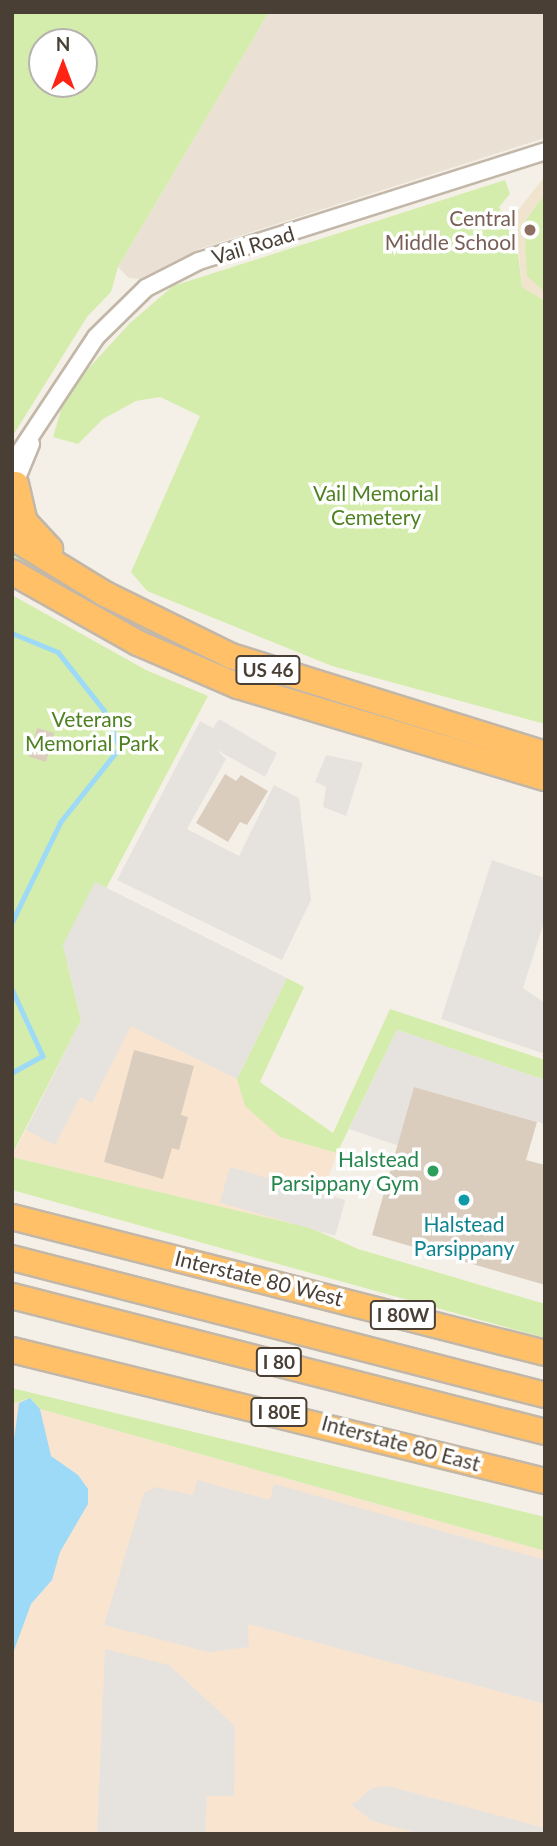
<!DOCTYPE html>
<html>
<head>
<meta charset="utf-8">
<style>
  body { margin:0 }
  #map { position:relative; width:557px; height:1846px; overflow:hidden; background:#f5f0e7; font-family:Lato,sans-serif }
  div>[style] { position:absolute }
  .residential>* { inset:0; background:#eae1d4 }
  .commercial>* { inset:0; background:#f9e4d0 }
  .education>* { inset:0; background:#f0e4cf }
  .green>* { inset:0; background:#d5edac }
  .parking>* { inset:0; background:#e6e3df; transform-origin:0 0 }
  .water>* { inset:0; background:#9ddaf8 }
  .stream>* { height:4.5px; margin:-2.25px; padding:0 2.25px; transform-origin:2.25px; border-radius:2.25px; background:#9ddaf8 }
  .building>* { inset:0; background:#dbcdbe; transform-origin:0 0 }
  .roads { filter:drop-shadow(2px 0 #c2b7a8) drop-shadow(-2px 0 #c2b7a8) drop-shadow(0 2px #c2b7a8) drop-shadow(0 -2px #c2b7a8) }
  .minor>* { height:16px; margin:-8px; padding:0 8px; transform-origin:8px; border-radius:8px; background:#fff }
  .highway>* { height:24px; margin:-12px; padding:0 12px; transform-origin:12px; border-radius:12px; background:#ffc068 }
  .dots>* { width:19px; height:19px; translate:-50% -50%; box-sizing:border-box; border:4px solid #fff; border-radius:50% }
  span { translate:-50% -50%; white-space:nowrap; text-align:center; line-height:1.15; -webkit-text-stroke:7px #fff; paint-order:stroke }
  .shield-label span { padding:2px 5px; background:#fff; border:2px solid; border-radius:5px; -webkit-text-stroke-width:0 }
  .shield-label { font-size:19px; color:#493f35; font-weight:700 }
  .education-label { font-size:21px; color:#785e54 }
  .right { translate:-100% -50%; text-align:right }
  .street-label { font-size:21px; color:#493f35 }
  .park-label { font-size:21px; color:#4e8122 }
  .leisure-label { font-size:21px; color:#27864d }
  .culture-label { font-size:21px; color:#0d838f }
  .frame { position:absolute; inset:0; border:14px solid #493f35; pointer-events:none }
  .north { position:absolute; left:28px; top:28px; width:70px; height:70px; box-sizing:border-box; background:#fff; border:2px solid #b6b2ae; border-radius:50%; rotate:0deg; font-size:19px; font-weight:700; line-height:28px; text-align:center; color:#493f35 }
  .north::after { content:''; display:block; margin:auto; width:24px; height:32px; background:#ff2314; clip-path:polygon(50% 0,100% 100%,50% 72%,0 100%) }
</style>
</head>
<body>
<div id="map">
  <div class="residential">
    <i style="clip-path:polygon(269px 12px,545px 12px,545px 138px,199px 249px,139px 279px,129px 278px,118px 267px)"></i>
  </div>
  <div class="commercial">
    <i style="clip-path:polygon(287px 978px,237px 1079px,280px 1137px,337px 1153px,311px 1228px,12px 1157px,81px 1020px)"></i>
    <i style="clip-path:polygon(30px 1398px,40px 1409px,545px 1551px,545px 1834px,12px 1834px,12px 1404px)"></i>
  </div>
  <div class="education">
    <i style="clip-path:polygon(545px 176px,545px 301px,522px 287px,515px 214px)"></i>
  </div>
  <div class="green">
    <i style="clip-path:polygon(evenodd,12px 12px,269px 12px,118px 267px,111px 292px,87px 317px,12px 437px,12px 12px,42px 42px,84px 42px,84px 84px,42px 84px,42px 42px)"></i>
    <i style="clip-path:polygon(505px 180px,510px 194px,499px 207px,517px 245px,522px 287px,545px 301px,545px 724px,332px 666px,147px 591px,131px 572px,200px 416px,160px 397px,136px 401px,103px 419px,78px 444px,53px 437px,66px 393px,130px 323px,173px 286px)"></i>
    <i style="clip-path:polygon(545px 194px,545px 292px,527px 276px,524px 223px)"></i>
    <i style="clip-path:polygon(12px 543px,122px 610px,545px 760px,340px 711px,181px 654px,12px 561px)"></i>
    <i style="clip-path:polygon(12px 595px,146px 670px,208px 696px,67px 962px,81px 1020px,12px 1155px)"></i>
    <i style="clip-path:polygon(287px 978px,304px 987px,260px 1082px,333px 1133px,390px 1009px,545px 1060px,545px 1080px,397px 1030px,337px 1153px,280px 1137px,245px 1106px,237px 1079px)"></i>
    <i style="clip-path:polygon(12px 1157px,311px 1228px,358px 1249px,545px 1304px,545px 1338px,12px 1190px)"></i>
    <i style="clip-path:polygon(12px 1388px,545px 1517px,545px 1551px,40px 1409px,30px 1398px,12px 1404px)"></i>
  </div>
  <div class="parking">
    <i style="clip-path:polygon(219px 719px,277px 753px,265px 777px,217px 750px,226px 759px,187px 829px,239px 856px,274px 785px,299px 798px,311px 900px,282px 960px,117px 880px,200px 721px,213px 728px)"></i>
    <i style="clip-path:polygon(326px 755px,363px 763px,346px 816px,323px 807px,326px 787px,315px 782px)"></i>
    <i style="clip-path:polygon(492px 860px,545px 878px,545px 919px,523px 988px,545px 1003px,545px 1054px,441px 1019px)"></i>
    <i style="clip-path:polygon(95px 882px,287px 978px,237px 1079px,131px 1026px,92px 1103px,80px 1097px,55px 1145px,26px 1130px,81px 1020px,63px 945px)"></i>
    <i style="clip-path:polygon(397px 1030px,545px 1080px,545px 1124px,414px 1087px,399px 1146px,349px 1129px)"></i>
    <i style="left:230px;top:1167px;width:120px;height:37px;rotate:16deg"></i>
    <i style="clip-path:polygon(197px 1480px,270px 1500px,274px 1484px,545px 1560px,545px 1704px,248px 1624px,249px 1647px,209px 1652px,104px 1625px,144px 1493px,156px 1487px,193px 1495px)"></i>
    <i style="clip-path:polygon(105px 1649px,169px 1665px,235px 1726px,234px 1796px,207px 1796px,205px 1834px,97px 1834px)"></i>
    <i style="clip-path:polygon(388px 1786px,545px 1828px,545px 1834px,421px 1834px,372px 1821px,352px 1805px,372px 1788px)"></i>
  </div>
  <div class="water">
    <i style="clip-path:polygon(30px 1398px,40px 1409px,51px 1456px,78px 1475px,88px 1489px,88px 1504px,60px 1552px,52px 1580px,31px 1604px,12px 1656px,12px 1453px,19px 1403px)"></i>
  </div>
  <div class="stream">
    <i style="left:12px;top:633px;width:50px;rotate:22.4deg"></i>
    <i style="left:58px;top:652px;width:74px;rotate:51.6deg"></i>
    <i style="left:104px;top:710px;width:41px;rotate:67.2deg"></i>
    <i style="left:120px;top:748px;width:95px;rotate:128.6deg"></i>
    <i style="left:61px;top:822px;width:112px;rotate:115.9deg"></i>
    <i style="left:12px;top:989px;width:74px;rotate:65.2deg"></i>
    <i style="left:43px;top:1056px;width:35px;rotate:151deg"></i>
  </div>
  <div class="building">
    <i style="left:37px;top:728px;width:18px;height:30px;rotate:16deg"></i>
    <i style="clip-path:polygon(225px 774px,236px 781px,241px 775px,268px 791px,247px 825px,240px 822px,228px 842px,196px 823px)"></i>
    <i style="clip-path:polygon(134px 1050px,194px 1066px,181px 1115px,188px 1117px,179px 1150px,172px 1148px,163px 1179px,104px 1162px)"></i>
    <i style="clip-path:polygon(414px 1087px,537px 1122px,526px 1160px,545px 1165px,545px 1285px,372px 1235px)"></i>
  </div>
  <div class="roads">
    <div class="minor">
      <i style="left:12px;top:464px;width:152px;rotate:-56.5deg"></i>
      <i style="left:96px;top:337px;width:70px;rotate:-44.4deg"></i>
      <i style="left:146px;top:288px;width:59px;rotate:-27deg"></i>
      <i style="left:199px;top:261px;width:363px;rotate:-17.6deg"></i>
      <i style="left:12px;top:490px;width:50px;rotate:-67.6deg"></i>
    </div>
    <div class="highway">
      <i style="left:16px;top:484px;width:39px;rotate:77deg"></i>
      <i style="left:25px;top:522px;width:37px;rotate:47deg"></i>
      <i style="left:12px;top:537px;width:109px;rotate:31.5deg"></i>
      <i style="left:105px;top:594px;width:140px;rotate:26.2deg"></i>
      <i style="left:231px;top:656px;width:329px;rotate:17.3deg"></i>
      <i style="left:12px;top:572px;width:145px;rotate:29.4deg"></i>
      <i style="left:138px;top:643px;width:109px;rotate:23.3deg"></i>
      <i style="left:238px;top:686px;width:320px;rotate:16.7deg"></i>
      <i style="left:12px;top:1217px;width:550px;rotate:14.31deg"></i>
      <i style="left:12px;top:1258px;width:550px;rotate:14.42deg"></i>
      <i style="left:12px;top:1296px;width:550px;rotate:14.31deg"></i>
      <i style="left:12px;top:1350px;width:549px;rotate:13.81deg"></i>
    </div>
  </div>
  <div class="dots">
    <i style="left:530px;top:230px;background:#8d6e63"></i>
    <i style="left:433px;top:1171px;background:#2e9e5b"></i>
    <i style="left:464px;top:1200px;background:#0f9aa8"></i>
  </div>
  <div class="shield-label">
    <span style="left:268px;top:670px">US 46</span>
    <span style="left:403px;top:1315px">I 80W</span>
    <span style="left:279px;top:1362px">I 80</span>
    <span style="left:279px;top:1412px">I 80E</span>
  </div>
  <div class="education-label">
    <span class="right" style="left:516px;top:230px">Central<br>Middle School</span>
  </div>
  <div class="street-label">
    <span style="left:253px;top:245px;rotate:-17deg">Vail Road</span>
    <span style="left:259px;top:1278px;rotate:14deg">Interstate 80 West</span>
    <span style="left:401px;top:1443px;rotate:15deg">Interstate 80 East</span>
  </div>
  <div class="park-label">
    <span style="left:376px;top:505px">Vail Memorial<br>Cemetery</span>
    <span style="left:92px;top:731px">Veterans<br>Memorial Park</span>
  </div>
  <div class="leisure-label">
    <span class="right" style="left:419px;top:1171px">Halstead<br>Parsippany Gym</span>
  </div>
  <div class="culture-label">
    <span style="left:464px;top:1236px">Halstead<br>Parsippany</span>
  </div>
  <div class="frame"></div>
  <div class="north">N</div>
</div>
</body>
</html>
